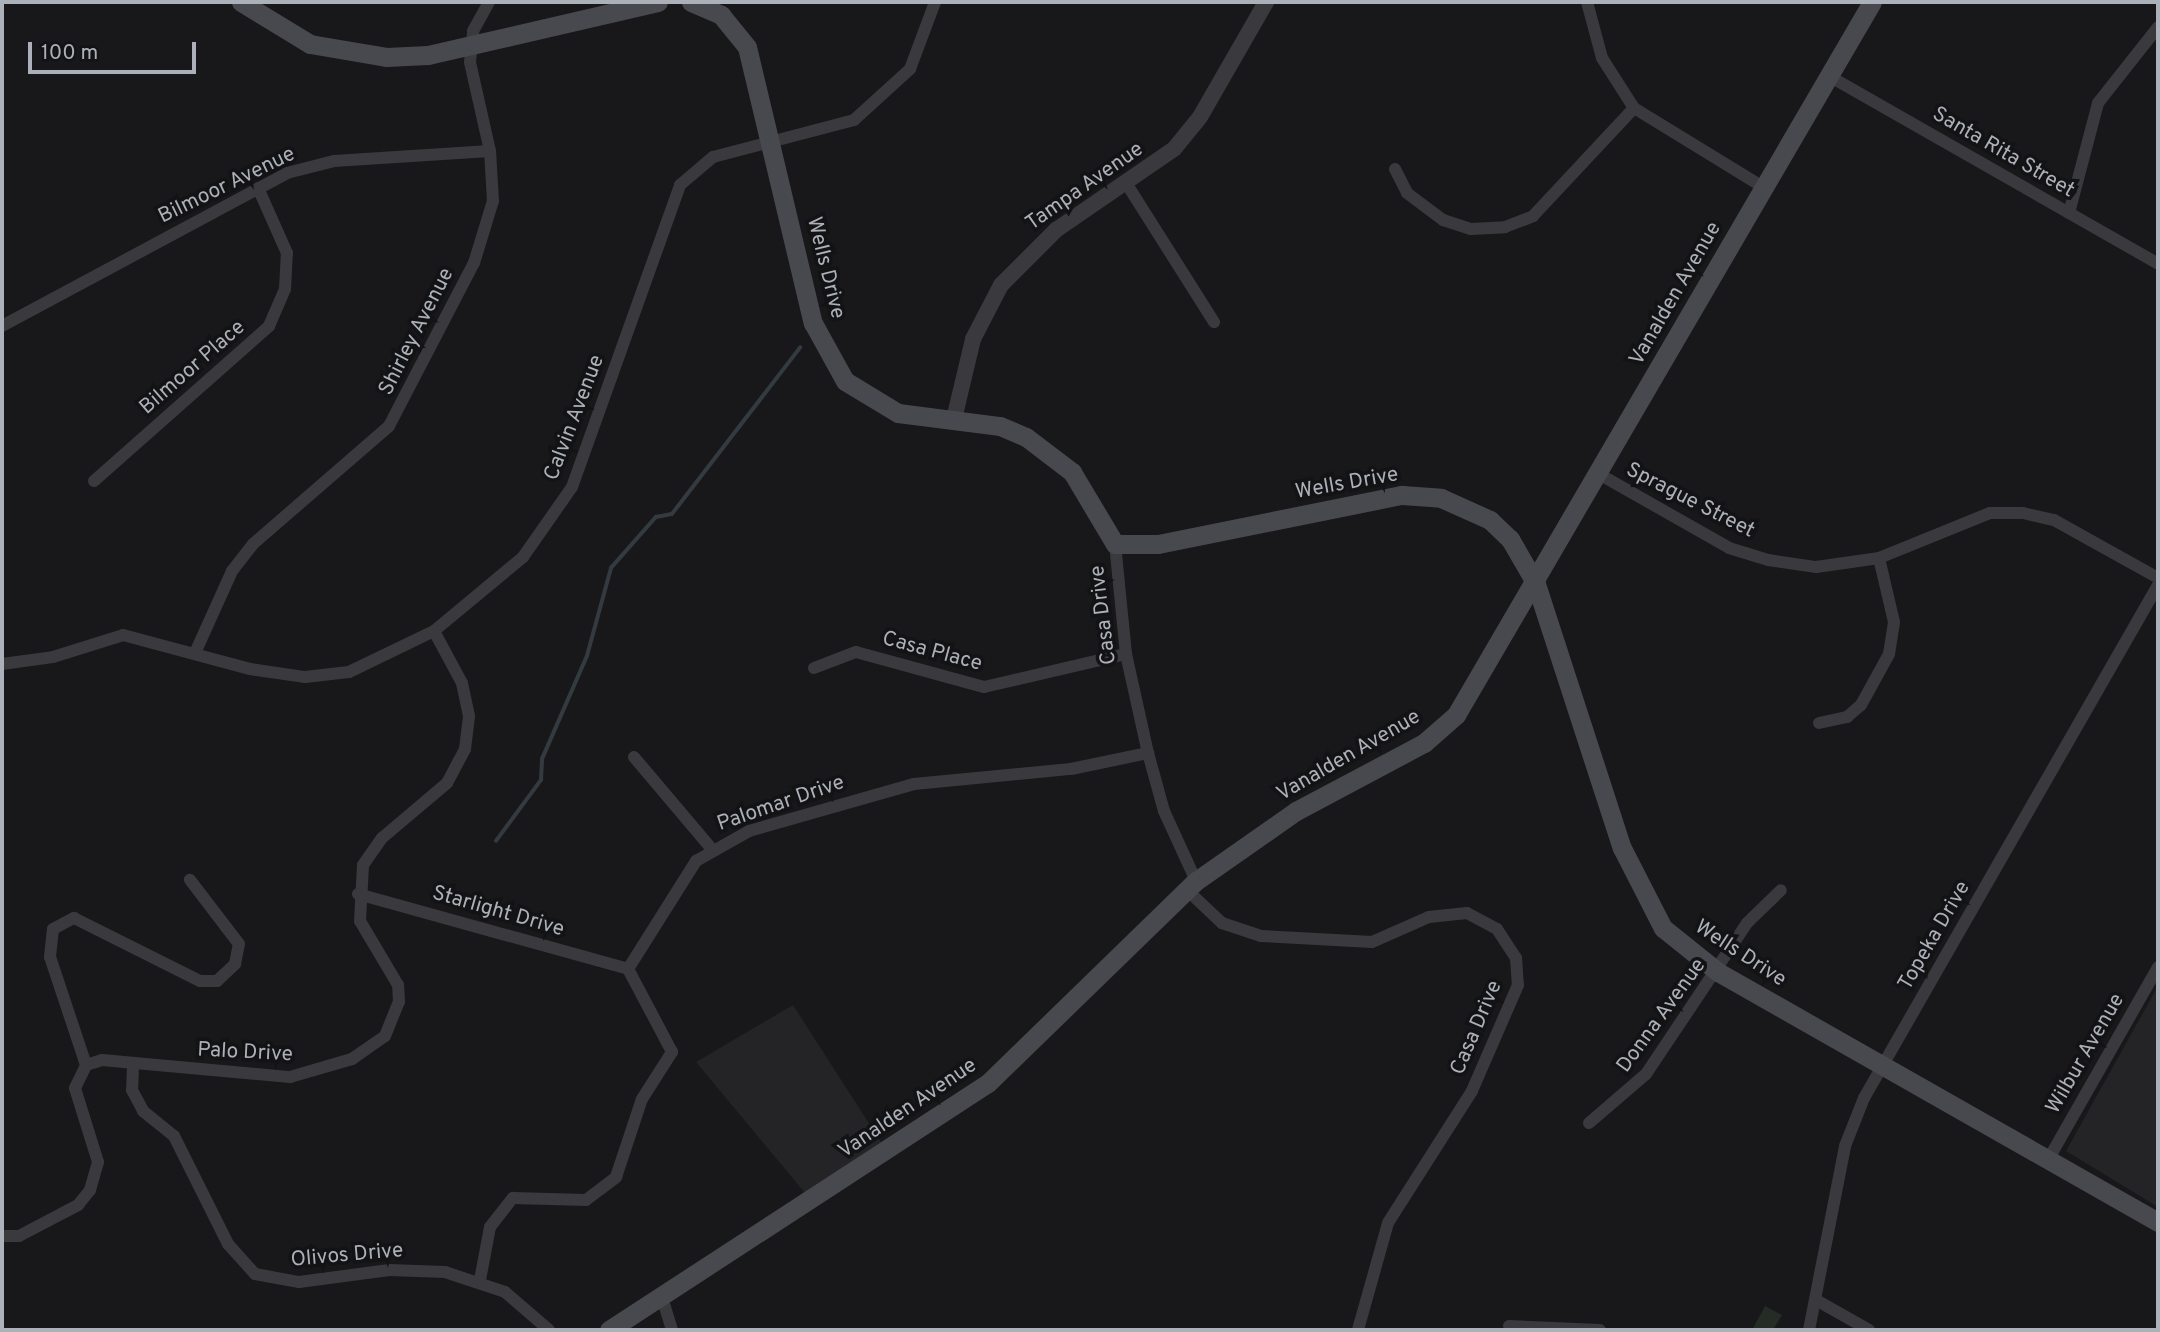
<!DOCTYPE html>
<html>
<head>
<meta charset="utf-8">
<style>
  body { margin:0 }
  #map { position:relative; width:2160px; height:1332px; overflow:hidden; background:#18181a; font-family:Overpass,sans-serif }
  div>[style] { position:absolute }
  .built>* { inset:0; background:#242427 }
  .green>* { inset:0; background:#252b25 }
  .stream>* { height:3.5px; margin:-1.75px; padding:0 1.75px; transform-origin:1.75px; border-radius:1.75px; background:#333b41 }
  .minor>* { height:12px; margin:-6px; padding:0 6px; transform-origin:6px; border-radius:6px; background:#3a3a3e }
  .tertiary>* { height:16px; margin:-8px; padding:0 8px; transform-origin:8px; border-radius:8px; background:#3a3a3e }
  .secondary>* { height:19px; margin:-9.5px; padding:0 9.5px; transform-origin:9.5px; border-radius:9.5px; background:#48494e }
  span { translate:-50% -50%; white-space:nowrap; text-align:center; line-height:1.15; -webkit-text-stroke:7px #131315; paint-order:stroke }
  .street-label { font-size:21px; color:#acb0b8 }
  .frame { position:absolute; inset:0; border:4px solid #acb0b8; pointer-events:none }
  .scale { position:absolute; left:28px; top:42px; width:168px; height:32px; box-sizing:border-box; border:4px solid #acb0b8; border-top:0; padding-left:9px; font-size:21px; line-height:24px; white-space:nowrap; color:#acb0b8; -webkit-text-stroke:5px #131315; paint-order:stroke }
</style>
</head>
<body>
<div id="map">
  <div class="built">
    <i style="clip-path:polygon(2158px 986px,2158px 1207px,2066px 1151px)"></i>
    <i style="clip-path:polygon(793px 1005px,881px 1142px,805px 1193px,696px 1062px)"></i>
  </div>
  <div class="green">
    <i style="clip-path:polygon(1765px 1306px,1782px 1315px,1773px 1330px,1752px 1330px)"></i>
  </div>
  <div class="stream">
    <i style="left:496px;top:841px;width:76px;rotate:-53.6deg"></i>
    <i style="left:541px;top:780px;width:21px;rotate:-87deg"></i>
    <i style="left:542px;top:759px;width:112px;rotate:-66.4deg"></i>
    <i style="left:587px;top:656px;width:91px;rotate:-74.7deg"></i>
    <i style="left:611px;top:568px;width:68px;rotate:-48.6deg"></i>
    <i style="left:656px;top:517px;width:16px;rotate:-11deg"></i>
    <i style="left:672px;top:514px;width:210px;rotate:-52.4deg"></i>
  </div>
  <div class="minor">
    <i style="left:1587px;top:2px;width:58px;rotate:75deg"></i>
    <i style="left:1602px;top:58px;width:59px;rotate:57.4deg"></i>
    <i style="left:1634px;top:108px;width:151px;rotate:31.5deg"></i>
    <i style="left:1829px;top:76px;width:379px;rotate:29.7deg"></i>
    <i style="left:1395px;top:169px;width:27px;rotate:63deg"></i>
    <i style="left:1407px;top:193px;width:45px;rotate:36.9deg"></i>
    <i style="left:1443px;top:220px;width:29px;rotate:18deg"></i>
    <i style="left:1471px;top:229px;width:34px;rotate:-3deg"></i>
    <i style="left:1505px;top:227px;width:30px;rotate:-21deg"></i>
    <i style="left:1533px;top:216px;width:148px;rotate:-46.9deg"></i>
    <i style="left:1128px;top:186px;width:161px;rotate:57.7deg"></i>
    <i style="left:2069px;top:213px;width:114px;rotate:-75.2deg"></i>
    <i style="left:2098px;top:103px;width:97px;rotate:-51.7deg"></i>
    <i style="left:2px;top:326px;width:323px;rotate:-28.2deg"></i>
    <i style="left:287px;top:173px;width:49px;rotate:-14.3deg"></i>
    <i style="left:334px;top:161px;width:156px;rotate:-3.7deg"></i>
    <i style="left:1599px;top:474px;width:150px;rotate:29.6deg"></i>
    <i style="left:1729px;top:548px;width:41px;rotate:17.1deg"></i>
    <i style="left:1768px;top:560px;width:49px;rotate:8.3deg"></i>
    <i style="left:1816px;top:567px;width:64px;rotate:-8.1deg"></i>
    <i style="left:1879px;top:558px;width:120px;rotate:-22.1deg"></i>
    <i style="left:1990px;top:513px;width:33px"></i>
    <i style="left:2023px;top:513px;width:32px;rotate:13deg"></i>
    <i style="left:2054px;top:520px;width:119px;rotate:29.1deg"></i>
    <i style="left:94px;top:481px;width:234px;rotate:-41.5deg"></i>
    <i style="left:269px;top:326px;width:40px;rotate:-66.6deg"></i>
    <i style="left:285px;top:289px;width:36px;rotate:-87deg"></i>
    <i style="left:287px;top:253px;width:71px;rotate:-114deg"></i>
    <i style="left:1115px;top:544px;width:111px;rotate:84.3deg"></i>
    <i style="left:1126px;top:654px;width:101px;rotate:77.5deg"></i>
    <i style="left:1148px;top:753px;width:60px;rotate:74.6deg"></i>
    <i style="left:1164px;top:811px;width:77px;rotate:65.4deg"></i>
    <i style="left:195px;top:653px;width:90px;rotate:-65.7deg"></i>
    <i style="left:232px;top:571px;width:34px;rotate:-52deg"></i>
    <i style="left:253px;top:544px;width:180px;rotate:-40.9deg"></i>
    <i style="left:389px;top:426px;width:184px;rotate:-62.5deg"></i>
    <i style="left:474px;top:263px;width:65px;rotate:-73deg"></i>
    <i style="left:493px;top:201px;width:50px;rotate:-93.4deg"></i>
    <i style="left:490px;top:151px;width:91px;rotate:-102.7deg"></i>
    <i style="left:470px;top:62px;width:31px;rotate:-84deg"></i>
    <i style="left:473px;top:31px;width:33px;rotate:-61deg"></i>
    <i style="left:2px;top:664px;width:51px;rotate:-7.8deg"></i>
    <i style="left:53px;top:657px;width:73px;rotate:-17.4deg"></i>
    <i style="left:123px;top:635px;width:131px;rotate:15deg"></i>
    <i style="left:250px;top:669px;width:56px;rotate:8.3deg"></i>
    <i style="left:305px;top:677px;width:44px;rotate:-6.5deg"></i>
    <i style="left:349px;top:672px;width:94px;rotate:-25.8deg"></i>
    <i style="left:434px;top:631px;width:116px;rotate:-39.7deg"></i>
    <i style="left:523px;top:557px;width:85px;rotate:-55deg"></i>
    <i style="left:572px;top:487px;width:321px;rotate:-70.3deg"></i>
    <i style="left:680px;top:185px;width:43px;rotate:-40.3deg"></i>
    <i style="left:713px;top:157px;width:146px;rotate:-14.7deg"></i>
    <i style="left:854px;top:120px;width:76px;rotate:-42.3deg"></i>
    <i style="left:910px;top:69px;width:72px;rotate:-69.5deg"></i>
    <i style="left:814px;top:668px;width:45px;rotate:-20.9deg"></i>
    <i style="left:856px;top:652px;width:133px;rotate:15.3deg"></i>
    <i style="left:984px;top:687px;width:146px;rotate:-13.1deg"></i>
    <i style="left:1819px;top:723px;width:29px;rotate:-12deg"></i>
    <i style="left:1847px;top:717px;width:18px;rotate:-41deg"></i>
    <i style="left:1861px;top:705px;width:58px;rotate:-61.2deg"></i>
    <i style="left:1889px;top:654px;width:32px;rotate:-81deg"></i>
    <i style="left:1894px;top:622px;width:66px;rotate:-103.2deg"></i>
    <i style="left:634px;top:757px;width:119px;rotate:49.8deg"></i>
    <i style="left:1186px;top:889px;width:50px;rotate:43.4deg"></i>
    <i style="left:1222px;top:923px;width:41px;rotate:18.4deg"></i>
    <i style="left:1261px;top:936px;width:111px;rotate:3.1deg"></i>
    <i style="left:1372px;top:942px;width:62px;rotate:-23.7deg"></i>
    <i style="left:1429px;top:917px;width:38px;rotate:-6deg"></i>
    <i style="left:1467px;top:913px;width:34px;rotate:28deg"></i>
    <i style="left:1497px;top:929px;width:35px;rotate:57deg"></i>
    <i style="left:1516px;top:958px;width:27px;rotate:86deg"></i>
    <i style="left:1518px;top:985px;width:116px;rotate:113.5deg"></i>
    <i style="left:1472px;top:1091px;width:156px;rotate:122.5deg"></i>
    <i style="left:1388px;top:1223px;width:111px;rotate:105.7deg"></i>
    <i style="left:358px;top:894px;width:280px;rotate:15.5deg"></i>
    <i style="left:628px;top:969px;width:128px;rotate:-57.8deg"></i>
    <i style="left:696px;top:861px;width:61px;rotate:-29.5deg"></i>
    <i style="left:749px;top:831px;width:172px;rotate:-15.9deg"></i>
    <i style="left:914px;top:784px;width:158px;rotate:-5.5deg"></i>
    <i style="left:1071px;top:769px;width:79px;rotate:-11.7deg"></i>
    <i style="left:86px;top:1065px;width:114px;rotate:-108.4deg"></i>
    <i style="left:50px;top:957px;width:28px;rotate:-84deg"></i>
    <i style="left:53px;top:929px;width:24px;rotate:-28deg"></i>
    <i style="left:74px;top:918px;width:141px;rotate:26.6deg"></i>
    <i style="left:200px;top:981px;width:17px"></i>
    <i style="left:217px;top:981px;width:25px;rotate:-43deg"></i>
    <i style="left:235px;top:964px;width:20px;rotate:-79deg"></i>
    <i style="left:239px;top:944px;width:81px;rotate:-127.4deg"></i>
    <i style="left:133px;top:1065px;width:25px;rotate:92deg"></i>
    <i style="left:132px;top:1090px;width:24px;rotate:62deg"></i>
    <i style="left:143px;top:1111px;width:40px;rotate:39deg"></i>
    <i style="left:174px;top:1136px;width:121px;rotate:63.4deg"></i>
    <i style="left:228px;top:1244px;width:40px;rotate:48deg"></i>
    <i style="left:255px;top:1274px;width:45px;rotate:10.3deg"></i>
    <i style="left:299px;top:1282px;width:91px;rotate:-7.6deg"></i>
    <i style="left:389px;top:1270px;width:56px;rotate:2deg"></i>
    <i style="left:445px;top:1272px;width:63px;rotate:18.4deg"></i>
    <i style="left:505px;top:1292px;width:58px;rotate:40.8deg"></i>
    <i style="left:1589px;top:1123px;width:75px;rotate:-40.7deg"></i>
    <i style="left:1646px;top:1074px;width:182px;rotate:-56.2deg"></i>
    <i style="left:1747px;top:923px;width:47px;rotate:-44.1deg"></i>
    <i style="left:2048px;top:1160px;width:222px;rotate:-60.3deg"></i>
    <i style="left:2px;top:1236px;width:17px"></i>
    <i style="left:19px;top:1236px;width:67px;rotate:-27.7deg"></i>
    <i style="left:78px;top:1205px;width:19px;rotate:-51deg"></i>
    <i style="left:90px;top:1190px;width:29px;rotate:-74deg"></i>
    <i style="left:98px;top:1162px;width:77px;rotate:-107.3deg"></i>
    <i style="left:75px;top:1088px;width:25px;rotate:-64deg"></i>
    <i style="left:86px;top:1065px;width:17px;rotate:-17deg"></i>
    <i style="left:102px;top:1060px;width:189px;rotate:5.2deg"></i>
    <i style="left:290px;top:1077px;width:65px;rotate:-16.2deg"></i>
    <i style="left:352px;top:1059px;width:40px;rotate:-34.9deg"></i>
    <i style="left:385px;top:1036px;width:37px;rotate:-68deg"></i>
    <i style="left:399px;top:1002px;width:17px;rotate:-93deg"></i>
    <i style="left:398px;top:985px;width:74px;rotate:-120.7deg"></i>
    <i style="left:360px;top:921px;width:56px;rotate:-86.9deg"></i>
    <i style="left:363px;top:865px;width:33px;rotate:-55deg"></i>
    <i style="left:382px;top:838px;width:85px;rotate:-40.2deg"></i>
    <i style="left:447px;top:783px;width:38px;rotate:-62deg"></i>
    <i style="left:465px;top:749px;width:33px;rotate:-83deg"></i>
    <i style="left:469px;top:716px;width:34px;rotate:-102deg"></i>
    <i style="left:462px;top:683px;width:59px;rotate:-118.3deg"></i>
    <i style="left:480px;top:1280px;width:54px;rotate:-79.3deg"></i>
    <i style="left:490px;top:1227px;width:37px;rotate:-52deg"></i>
    <i style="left:513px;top:1198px;width:73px;rotate:1.6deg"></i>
    <i style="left:586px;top:1200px;width:38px;rotate:-37deg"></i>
    <i style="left:616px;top:1177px;width:82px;rotate:-71.6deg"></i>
    <i style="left:642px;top:1099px;width:56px;rotate:-57.4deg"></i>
    <i style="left:672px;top:1052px;width:94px;rotate:-117.9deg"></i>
    <i style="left:661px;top:1294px;width:38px;rotate:73deg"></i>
    <i style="left:1816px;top:1300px;width:61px;rotate:29.5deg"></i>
    <i style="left:1509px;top:1326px;width:91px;rotate:2.5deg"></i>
    <i style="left:1809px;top:1330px;width:187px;rotate:-78.9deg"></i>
    <i style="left:1845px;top:1146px;width:52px;rotate:-68.4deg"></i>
    <i style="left:1864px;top:1098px;width:591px;rotate:-60.18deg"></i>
  </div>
  <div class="tertiary">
    <i style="left:954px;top:419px;width:82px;rotate:-76.6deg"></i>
    <i style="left:973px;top:339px;width:61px;rotate:-62.6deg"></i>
    <i style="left:1001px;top:285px;width:78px;rotate:-45deg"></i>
    <i style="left:1056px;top:230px;width:143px;rotate:-34.5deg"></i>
    <i style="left:1174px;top:149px;width:41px;rotate:-50.9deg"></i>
    <i style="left:1200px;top:117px;width:133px;rotate:-60.1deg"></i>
  </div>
  <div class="secondary">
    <i style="left:241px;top:2px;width:81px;rotate:31.3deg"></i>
    <i style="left:310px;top:44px;width:77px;rotate:9.7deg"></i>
    <i style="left:386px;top:57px;width:42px;rotate:-2.7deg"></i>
    <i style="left:428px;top:55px;width:236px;rotate:-13deg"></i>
    <i style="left:691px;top:2px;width:33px;rotate:23deg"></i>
    <i style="left:721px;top:15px;width:41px;rotate:50.9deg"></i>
    <i style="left:747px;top:47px;width:284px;rotate:76.6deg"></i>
    <i style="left:813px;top:323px;width:66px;rotate:61.1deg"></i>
    <i style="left:845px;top:381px;width:62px;rotate:31.1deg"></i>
    <i style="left:898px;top:413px;width:103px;rotate:7.3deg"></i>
    <i style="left:1000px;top:426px;width:28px;rotate:23deg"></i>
    <i style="left:1026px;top:437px;width:58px;rotate:37.3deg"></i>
    <i style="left:1072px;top:472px;width:84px;rotate:59.2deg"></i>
    <i style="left:1115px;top:544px;width:43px"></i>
    <i style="left:1158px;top:544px;width:249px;rotate:-11.4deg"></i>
    <i style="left:1402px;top:495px;width:39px;rotate:4deg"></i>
    <i style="left:1441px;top:498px;width:54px;rotate:24.2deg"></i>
    <i style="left:1490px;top:520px;width:28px;rotate:44deg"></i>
    <i style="left:1510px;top:539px;width:52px;rotate:60deg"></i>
    <i style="left:1536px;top:584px;width:278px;rotate:72deg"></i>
    <i style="left:1622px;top:848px;width:90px;rotate:62.9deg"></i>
    <i style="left:1663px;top:928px;width:70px;rotate:38.7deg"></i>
    <i style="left:1718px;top:972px;width:506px;rotate:29.6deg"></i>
    <i style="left:609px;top:1330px;width:452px;rotate:-33.1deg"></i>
    <i style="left:988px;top:1083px;width:290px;rotate:-44.2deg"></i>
    <i style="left:1196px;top:881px;width:122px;rotate:-35deg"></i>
    <i style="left:1296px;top:811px;width:145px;rotate:-28deg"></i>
    <i style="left:1424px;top:743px;width:43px;rotate:-41.2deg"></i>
    <i style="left:1456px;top:715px;width:825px;rotate:-59.74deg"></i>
  </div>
  <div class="street-label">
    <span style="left:2003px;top:153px;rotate:30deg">Santa Rita Street</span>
    <span style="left:227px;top:186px;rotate:-26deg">Bilmoor Avenue</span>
    <span style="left:1085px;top:187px;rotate:-35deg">Tampa Avenue</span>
    <span style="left:825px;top:268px;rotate:76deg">Wells Drive</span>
    <span style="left:1676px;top:294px;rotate:-60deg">Vanalden Avenue</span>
    <span style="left:417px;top:332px;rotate:-63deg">Shirley Avenue</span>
    <span style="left:193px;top:368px;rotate:-41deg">Bilmoor Place</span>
    <span style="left:575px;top:418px;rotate:-69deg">Calvin Avenue</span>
    <span style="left:1347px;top:484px;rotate:-10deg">Wells Drive</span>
    <span style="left:1690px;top:501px;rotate:27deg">Sprague Street</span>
    <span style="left:1104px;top:615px;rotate:-97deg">Casa Drive</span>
    <span style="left:932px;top:652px;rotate:15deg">Casa Place</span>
    <span style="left:1349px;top:756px;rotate:-30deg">Vanalden Avenue</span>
    <span style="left:781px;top:804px;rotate:-19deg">Palomar Drive</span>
    <span style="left:498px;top:912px;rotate:16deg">Starlight Drive</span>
    <span style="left:1935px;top:936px;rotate:-60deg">Topeka Drive</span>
    <span style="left:1740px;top:954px;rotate:33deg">Wells Drive</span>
    <span style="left:1662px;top:1016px;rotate:-54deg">Donna Avenue</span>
    <span style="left:1477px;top:1028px;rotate:-67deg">Casa Drive</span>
    <span style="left:245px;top:1053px;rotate:3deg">Palo Drive</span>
    <span style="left:2086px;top:1054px;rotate:-60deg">Wilbur Avenue</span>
    <span style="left:908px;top:1109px;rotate:-34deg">Vanalden Avenue</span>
    <span style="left:347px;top:1256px;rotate:-5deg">Olivos Drive</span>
  </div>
  <div class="frame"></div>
  <div class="scale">100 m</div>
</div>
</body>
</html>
